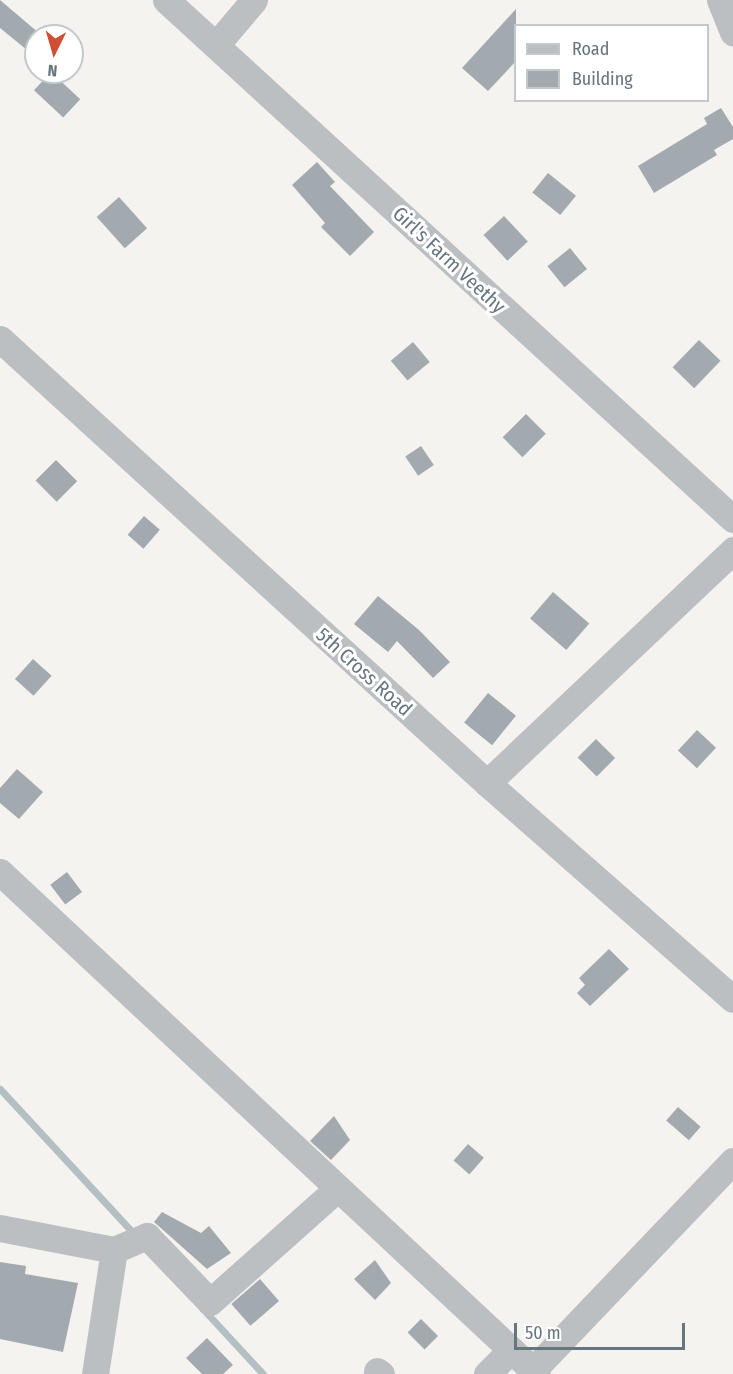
<!DOCTYPE html>
<html>
<head>
<meta charset="utf-8">
<style>
  body { margin:0 }
  #map { position:relative; width:733px; height:1374px; overflow:hidden; background:#f4f3f0; font-family:"Fira Sans Condensed",sans-serif }
  div>[style] { position:absolute }
  .stream>* { height:7px; margin:-3.5px; padding:0 3.5px; transform-origin:3.5px; border-radius:3.5px; background:#b3bfc2 }
  .building>* { inset:0; background:#a3aaaf; transform-origin:0 0 }
  .minor>* { height:27px; margin:-13.5px; padding:0 13.5px; transform-origin:13.5px; border-radius:13.5px; background:#bbbfc2 }
  span { translate:-50% -50%; white-space:nowrap; text-align:center; line-height:1.15; -webkit-text-stroke:6px #fff; paint-order:stroke }
  .street-label { font-size:20px; color:#66757e }
  .legend { position:absolute; left:514px; top:24px; width:195px; height:78px; box-sizing:border-box; background:#fff; border:2px solid #c2c8cb; margin:0; padding:8px 10px; list-style:none; font-size:18px; color:#66757e }
  .legend li { display:flex; align-items:center; gap:12px; height:30px }
  .legend b { width:30px; border:2px solid #c2c8cb }
  .north { position:absolute; left:24px; top:24px; width:60px; height:60px; box-sizing:border-box; background:#fff; border:2px solid #c2c8cb; border-radius:50%; rotate:185deg; font-size:16px; font-weight:700; line-height:24px; text-align:center; color:#66757e }
  .north::after { content:''; display:block; margin:auto; width:21px; height:27px; background:#d04f34; clip-path:polygon(50% 0,100% 100%,50% 72%,0 100%) }
  .scale { position:absolute; left:514px; top:1323px; width:171px; height:27px; box-sizing:border-box; border:3px solid #66757e; border-top:0; padding-left:8px; font-size:18px; line-height:21px; white-space:nowrap; color:#66757e; -webkit-text-stroke:4px #fff; paint-order:stroke }
</style>
</head>
<body>
<div id="map">
  <div class="stream">
    <i style="left:0;top:1089px;width:199px;rotate:47.2deg"></i>
    <i style="left:203px;top:1309px;width:88px;rotate:47.3deg"></i>
  </div>
  <div class="building">
    <i style="clip-path:polygon(0 0,40px 34px,27px 50px,0 28px)"></i>
    <i style="clip-path:polygon(516px 9px,516px 61px,488px 91px,462px 68px)"></i>
    <i style="left:51px;top:72px;width:40px;height:25px;rotate:43deg"></i>
    <i style="clip-path:polygon(721px 108px,733px 127px,733px 139px,714px 150px,717px 155px,654px 193px,638px 166px,707px 124px,704px 118px)"></i>
    <i style="clip-path:polygon(317px 162px,335px 182px,330px 186px,374px 232px,350px 256px,321px 227px,325px 223px,292px 185px)"></i>
    <i style="left:548px;top:173px;width:36px;height:25px;rotate:39deg"></i>
    <i style="left:119px;top:197px;width:42px;height:30px;rotate:48deg"></i>
    <i style="left:504px;top:216px;width:35px;height:28px;rotate:47deg"></i>
    <i style="left:570px;top:248px;width:27px;height:29px;rotate:51deg"></i>
    <i style="left:699px;top:340px;width:30px;height:38px;rotate:44deg"></i>
    <i style="left:413px;top:342px;width:26px;height:29px;rotate:50deg"></i>
    <i style="left:526px;top:414px;width:28px;height:33px;rotate:45deg"></i>
    <i style="left:421px;top:446px;width:23px;height:19px;rotate:56deg"></i>
    <i style="left:56px;top:460px;width:30px;height:29px;rotate:45deg"></i>
    <i style="left:144px;top:516px;width:21px;height:25px;rotate:41deg"></i>
    <i style="left:553px;top:592px;width:48px;height:35px;rotate:41deg"></i>
    <i style="clip-path:polygon(378px 596px,419px 630px,450px 662px,433px 678px,397px 641px,388px 652px,354px 624px)"></i>
    <i style="left:33px;top:659px;width:25px;height:27px;rotate:42deg"></i>
    <i style="left:488px;top:693px;width:36px;height:38px;rotate:39deg"></i>
    <i style="left:697px;top:730px;width:26px;height:28px;rotate:43deg"></i>
    <i style="left:596px;top:739px;width:27px;height:26px;rotate:45deg"></i>
    <i style="clip-path:polygon(17px 769px,43px 792px,19px 819px,0 803px,0 788px)"></i>
    <i style="left:67px;top:872px;width:25px;height:21px;rotate:53deg"></i>
    <i style="clip-path:polygon(609px 949px,629px 969px,590px 1006px,577px 993px,585px 985px,579px 978px)"></i>
    <i style="left:678px;top:1107px;width:30px;height:18px;rotate:41deg"></i>
    <i style="clip-path:polygon(334px 1116px,350px 1140px,331px 1160px,310px 1141px)"></i>
    <i style="left:468px;top:1144px;width:21px;height:22px;rotate:41deg"></i>
    <i style="clip-path:polygon(162px 1212px,201px 1233px,209px 1226px,231px 1253px,207px 1269px,154px 1222px)"></i>
    <i style="clip-path:polygon(375px 1260px,391px 1283px,375px 1300px,354px 1279px)"></i>
    <i style="clip-path:polygon(0 1262px,26px 1266px,25px 1274px,78px 1283px,63px 1352px,0 1339px)"></i>
    <i style="left:260px;top:1279px;width:29px;height:38px;rotate:49deg"></i>
    <i style="left:421px;top:1319px;width:24px;height:19px;rotate:45deg"></i>
    <i style="clip-path:polygon(207px 1338px,233px 1365px,223px 1374px,202px 1374px,186px 1358px)"></i>
  </div>
  <div class="minor">
    <i style="left:166px;top:0;width:769px;rotate:42.47deg"></i>
    <i style="left:720px;top:0;width:35px;rotate:68deg"></i>
    <i style="left:216px;top:45px;width:59px;rotate:-49.8deg"></i>
    <i style="left:0;top:339px;width:659px;rotate:42.36deg"></i>
    <i style="left:487px;top:783px;width:327px;rotate:41.3deg"></i>
    <i style="left:487px;top:783px;width:339px;rotate:-43.4deg"></i>
    <i style="left:0;top:872px;width:735px;rotate:43.07deg"></i>
    <i style="left:0;top:1228px;width:116px;rotate:10.9deg"></i>
    <i style="left:114px;top:1250px;width:125px;rotate:98.7deg"></i>
    <i style="left:114px;top:1250px;width:36px;rotate:-23deg"></i>
    <i style="left:147px;top:1236px;width:91px;rotate:46.3deg"></i>
    <i style="left:210px;top:1302px;width:171px;rotate:-41.7deg"></i>
    <i style="left:533px;top:1370px;width:289px;rotate:-46.3deg"></i>
    <i style="left:377px;top:1371px;width:5px;rotate:37deg"></i>
    <i style="left:487px;top:1374px;width:34px;rotate:-45deg"></i>
  </div>
  <div class="street-label">
    <span style="left:449px;top:260px;rotate:43deg">Girl's Farm Veethy</span>
    <span style="left:364px;top:672px;rotate:42deg">5th Cross Road</span>
  </div>
  <ul class="legend">
  <li><b style="height:8px;background:#bbbfc2"></b>Road</li>
  <li><b style="height:16px;background:#a3aaaf"></b>Building</li>
  </ul>
  <div class="north">N</div>
  <div class="scale">50 m</div>
</div>
</body>
</html>
